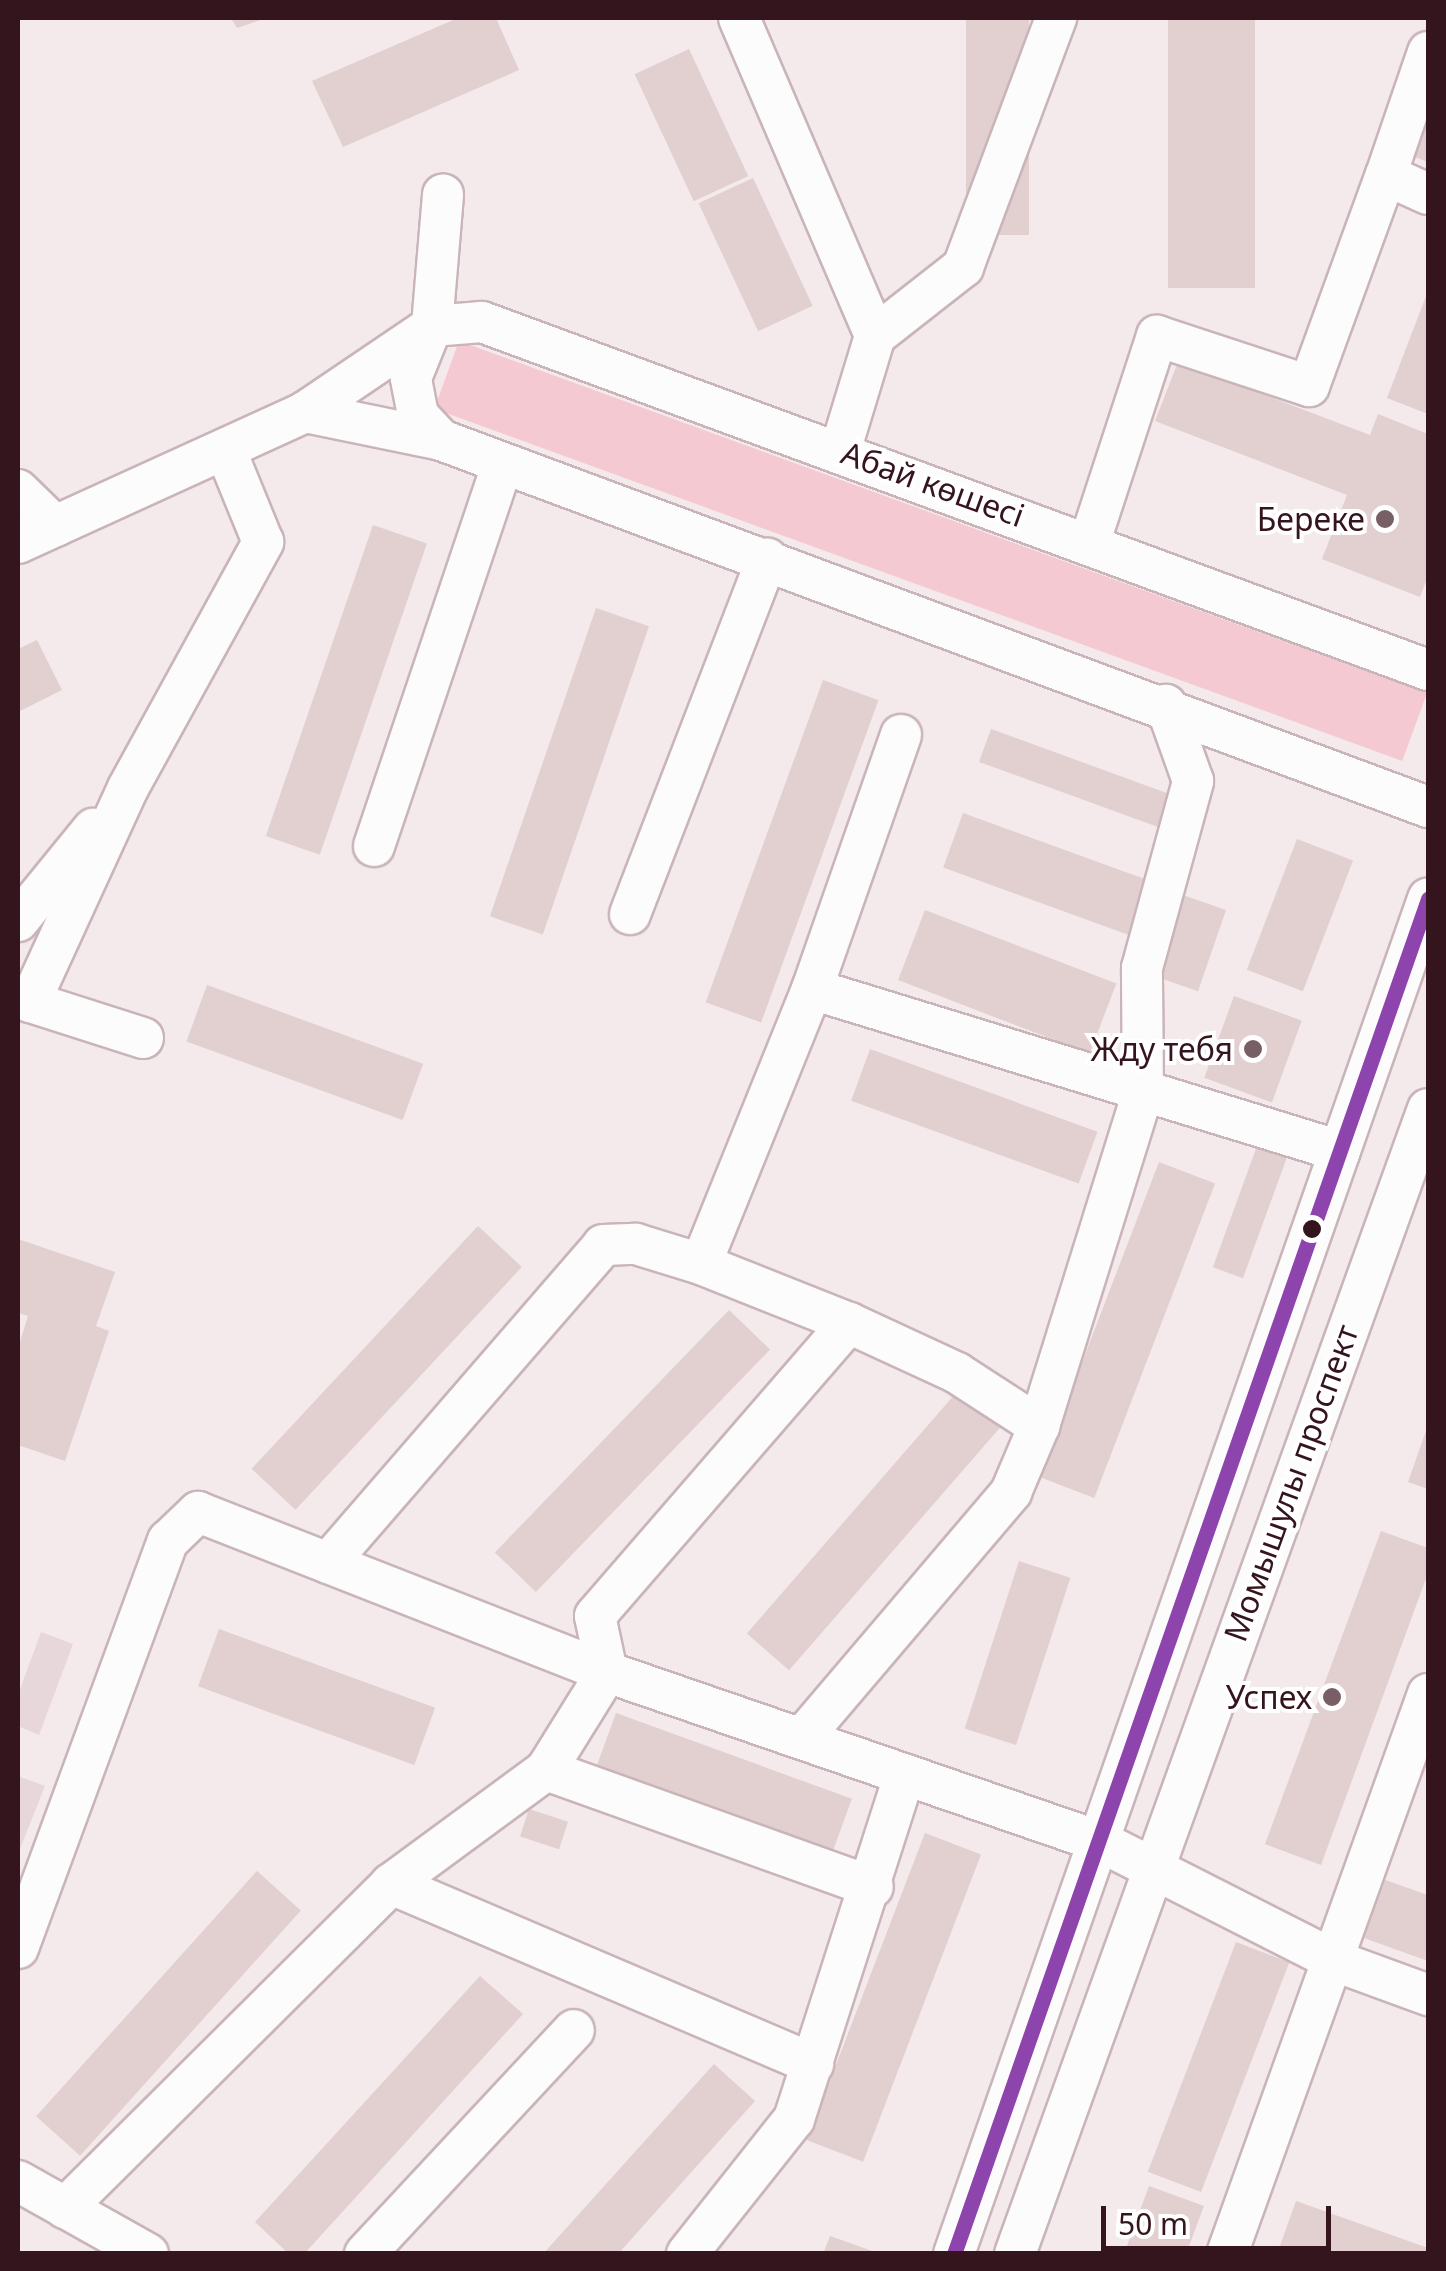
<!DOCTYPE html>
<html>
<head>
<meta charset="utf-8">
<style>
  body { margin:0 }
  #map { position:relative; width:1446px; height:2271px; overflow:hidden; background:#f4e9eb; font-family:"Noto Sans",sans-serif }
  div>[style] { position:absolute }
  .built>* { inset:0; background:#e8d7da }
  .green>* { inset:0; background:#f4c9d1; transform-origin:0 0 }
  .building>* { inset:0; background:#e2cfcf; transform-origin:0 0 }
  .roads { filter:drop-shadow(2px 0 #c9b5b9) drop-shadow(-2px 0 #c9b5b9) drop-shadow(0 2px #c9b5b9) drop-shadow(0 -2px #c9b5b9) }
  .minor>* { height:40px; margin:-20px; padding:0 20px; transform-origin:20px; border-radius:20px; background:#fdfcfc }
  .bus-1>* { height:15px; margin:-7.5px; padding:0 7.5px; transform-origin:7.5px; border-radius:7.5px; background:#8e44ad }
  .dots>* { width:28px; height:28px; translate:-50% -50%; box-sizing:border-box; border:5px solid #fff; border-radius:50% }
  span { translate:-50% -50%; white-space:nowrap; text-align:center; line-height:1.15; -webkit-text-stroke:8px #fff; paint-order:stroke }
  .street-label { font-size:32px; color:#35151d }
  .poi-label { font-size:32px; color:#35151d }
  .right { translate:-100% -50%; text-align:right }
  .frame { position:absolute; inset:0; border:20px solid #35151d; pointer-events:none }
  .scale { position:absolute; left:1101px; top:2206px; width:230px; height:45px; box-sizing:border-box; border:5px solid #35151d; border-top:0; padding-left:12px; font-size:30px; line-height:35px; white-space:nowrap; color:#35151d; -webkit-text-stroke:8px #fff; paint-order:stroke }
</style>
</head>
<body>
<div id="map">
  <div class="built">
    <i style="clip-path:polygon(41px 1632px,73px 1644px,39px 1735px,18px 1726px,18px 1695px)"></i>
    <i style="clip-path:polygon(18px 1776px,45px 1786px,18px 1854px)"></i>
  </div>
  <div class="green">
    <i style="left:459px;top:341px;width:1030px;height:72px;rotate:20deg"></i>
  </div>
  <div class="building">
    <i style="clip-path:polygon(231px 18px,266px 18px,237px 28px)"></i>
    <i style="clip-path:polygon(458px 18px,496px 18px,519px 70px,343px 147px,312px 81px)"></i>
    <i style="left:966px;top:18px;width:63px;height:217px"></i>
    <i style="left:1168px;top:18px;width:87px;height:270px"></i>
    <i style="left:689px;top:49px;width:140px;height:60px;rotate:65deg"></i>
    <i style="clip-path:polygon(1428px 112px,1428px 162px,1412px 156px)"></i>
    <i style="left:753px;top:178px;width:141px;height:60px;rotate:65deg"></i>
    <i style="clip-path:polygon(1428px 291px,1428px 414px,1387px 398px)"></i>
    <i style="clip-path:polygon(1178px 362px,1370px 435px,1378px 414px,1428px 434px,1428px 576px,1420px 597px,1322px 559px,1347px 495px,1155px 421px)"></i>
    <i style="left:373px;top:525px;width:57px;height:329px;rotate:19deg"></i>
    <i style="left:596px;top:608px;width:56px;height:326px;rotate:19deg"></i>
    <i style="clip-path:polygon(37px 640px,62px 690px,18px 712px,18px 649px)"></i>
    <i style="left:823px;top:680px;width:59px;height:343px;rotate:20deg"></i>
    <i style="left:991px;top:729px;width:192px;height:35px;rotate:20deg"></i>
    <i style="left:963px;top:813px;width:202px;height:58px;rotate:20deg"></i>
    <i style="left:1297px;top:839px;width:60px;height:140px;rotate:21deg"></i>
    <i style="left:1174px;top:892px;width:55px;height:86px;rotate:19deg"></i>
    <i style="left:925px;top:910px;width:205px;height:75px;rotate:21deg"></i>
    <i style="left:207px;top:985px;width:230px;height:60px;rotate:20deg"></i>
    <i style="left:1234px;top:996px;width:72px;height:87px;rotate:20deg"></i>
    <i style="left:870px;top:1049px;width:242px;height:55px;rotate:20deg"></i>
    <i style="left:1257px;top:1146px;width:32px;height:129px;rotate:20deg"></i>
    <i style="left:1159px;top:1162px;width:60px;height:337px;rotate:21deg"></i>
    <i style="left:478px;top:1226px;width:60px;height:332px;rotate:43deg"></i>
    <i style="clip-path:polygon(18px 1239px,115px 1272px,96px 1326px,109px 1331px,65px 1461px,18px 1445px,18px 1348px,28px 1316px,18px 1313px)"></i>
    <i style="left:729px;top:1310px;width:57px;height:337px;rotate:44deg"></i>
    <i style="left:962px;top:1386px;width:56px;height:328px;rotate:41deg"></i>
    <i style="clip-path:polygon(1428px 1425px,1428px 1489px,1408px 1482px)"></i>
    <i style="clip-path:polygon(1381px 1531px,1428px 1548px,1428px 1573px,1321px 1865px,1265px 1844px)"></i>
    <i style="left:1019px;top:1561px;width:54px;height:176px;rotate:18deg"></i>
    <i style="left:219px;top:1629px;width:230px;height:61px;rotate:20deg"></i>
    <i style="left:616px;top:1713px;width:251px;height:58px;rotate:20deg"></i>
    <i style="left:529px;top:1809px;width:41px;height:29px;rotate:18deg"></i>
    <i style="left:925px;top:1833px;width:60px;height:329px;rotate:21deg"></i>
    <i style="left:257px;top:1871px;width:59px;height:330px;rotate:42deg"></i>
    <i style="clip-path:polygon(1385px 1880px,1428px 1895px,1428px 1961px,1364px 1938px)"></i>
    <i style="left:1236px;top:1942px;width:57px;height:246px;rotate:21deg"></i>
    <i style="clip-path:polygon(480px 1976px,523px 2014px,304px 2254px,289px 2254px,255px 2222px)"></i>
    <i style="clip-path:polygon(714px 2064px,755px 2101px,618px 2254px,543px 2254px)"></i>
    <i style="clip-path:polygon(1149px 2186px,1204px 2206px,1186px 2254px,1124px 2254px)"></i>
    <i style="clip-path:polygon(1296px 2201px,1428px 2248px,1428px 2254px,1277px 2254px)"></i>
    <i style="clip-path:polygon(830px 2236px,878px 2253px,878px 2254px,823px 2254px)"></i>
  </div>
  <div class="roads">
    <div class="minor">
      <i style="left:739px;top:18px;width:346px;rotate:66.8deg"></i>
      <i style="left:875px;top:336px;width:120px;rotate:106.9deg"></i>
      <i style="left:1386px;top:175px;width:130px;rotate:-71.1deg"></i>
      <i style="left:875px;top:336px;width:112px;rotate:-38.1deg"></i>
      <i style="left:963px;top:267px;width:266px;rotate:-69.5deg"></i>
      <i style="left:305px;top:412px;width:139px;rotate:11.6deg"></i>
      <i style="left:441px;top:440px;width:1053px;rotate:20.4deg"></i>
      <i style="left:441px;top:440px;width:34px;rotate:-133deg"></i>
      <i style="left:418px;top:415px;width:38px;rotate:-101deg"></i>
      <i style="left:411px;top:378px;width:56px;rotate:-68deg"></i>
      <i style="left:432px;top:326px;width:132px;rotate:-85.2deg"></i>
      <i style="left:18px;top:490px;width:52px;rotate:44.2deg"></i>
      <i style="left:1090px;top:541px;width:216px;rotate:-71.9deg"></i>
      <i style="left:1157px;top:336px;width:160px;rotate:18.2deg"></i>
      <i style="left:1309px;top:386px;width:225px;rotate:-70deg"></i>
      <i style="left:1386px;top:175px;width:46px;rotate:24.3deg"></i>
      <i style="left:18px;top:543px;width:315px;rotate:-24.5deg"></i>
      <i style="left:305px;top:412px;width:153px;rotate:-34.1deg"></i>
      <i style="left:432px;top:326px;width:50px;rotate:-4.6deg"></i>
      <i style="left:482px;top:322px;width:1008px;rotate:20.2deg"></i>
      <i style="left:901px;top:735px;width:269px;rotate:109.3deg"></i>
      <i style="left:812px;top:989px;width:552px;rotate:17.06deg"></i>
      <i style="left:374px;top:846px;width:402px;rotate:-71.4deg"></i>
      <i style="left:630px;top:914px;width:381px;rotate:-68.9deg"></i>
      <i style="left:18px;top:921px;width:119px;rotate:-50.8deg"></i>
      <i style="left:143px;top:1038px;width:119px;rotate:-162.3deg"></i>
      <i style="left:30px;top:1002px;width:235px;rotate:-65.4deg"></i>
      <i style="left:128px;top:788px;width:281px;rotate:-61.2deg"></i>
      <i style="left:263px;top:542px;width:100px;rotate:-112.2deg"></i>
      <i style="left:849px;top:1323px;width:119px;rotate:24.8deg"></i>
      <i style="left:957px;top:1373px;width:98px;rotate:32.9deg"></i>
      <i style="left:1039px;top:1426px;width:349px;rotate:-72.7deg"></i>
      <i style="left:1143px;top:1093px;width:125px;rotate:-90.5deg"></i>
      <i style="left:1142px;top:968px;width:194px;rotate:-74.7deg"></i>
      <i style="left:1193px;top:781px;width:81px;rotate:-109.6deg"></i>
      <i style="left:328px;top:1563px;width:420px;rotate:-49.1deg"></i>
      <i style="left:603px;top:1245px;width:33px;rotate:-2deg"></i>
      <i style="left:636px;top:1244px;width:68px;rotate:17.1deg"></i>
      <i style="left:607px;top:1672px;width:57px;rotate:-102.1deg"></i>
      <i style="left:595px;top:1616px;width:388px;rotate:-49.1deg"></i>
      <i style="left:849px;top:1323px;width:159px;rotate:-158.3deg"></i>
      <i style="left:701px;top:1264px;width:297px;rotate:-68deg"></i>
      <i style="left:607px;top:1672px;width:115px;rotate:121.9deg"></i>
      <i style="left:546px;top:1770px;width:347px;rotate:19.7deg"></i>
      <i style="left:802px;top:1738px;width:323px;rotate:-49.6deg"></i>
      <i style="left:1011px;top:1492px;width:72px;rotate:-67deg"></i>
      <i style="left:391px;top:1884px;width:459px;rotate:23.1deg"></i>
      <i style="left:18px;top:1948px;width:434px;rotate:-69.8deg"></i>
      <i style="left:168px;top:1541px;width:42px;rotate:-44deg"></i>
      <i style="left:198px;top:1512px;width:439px;rotate:21.4deg"></i>
      <i style="left:607px;top:1672px;width:522px;rotate:18.99deg"></i>
      <i style="left:1101px;top:1842px;width:266px;rotate:26.9deg"></i>
      <i style="left:1338px;top:1962px;width:96px;rotate:20.1deg"></i>
      <i style="left:18px;top:2181px;width:149px;rotate:29.3deg"></i>
      <i style="left:65px;top:2208px;width:460px;rotate:-44.8deg"></i>
      <i style="left:391px;top:1884px;width:192px;rotate:-36.3deg"></i>
      <i style="left:365px;top:2254px;width:306px;rotate:-47deg"></i>
      <i style="left:687px;top:2254px;width:172px;rotate:-51.6deg"></i>
      <i style="left:794px;top:2119px;width:362px;rotate:-72.2deg"></i>
      <i style="left:954px;top:2254px;width:1436px;rotate:-70.72deg"></i>
      <i style="left:1015px;top:2254px;width:1217px;rotate:-70.17deg"></i>
      <i style="left:1227px;top:2254px;width:595px;rotate:-70.26deg"></i>
    </div>
  </div>
  <div class="bus-1">
    <i style="left:954px;top:2254px;width:1436px;rotate:-70.72deg"></i>
  </div>
  <div class="dots">
    <i style="left:1385px;top:519px;background:#785f65"></i>
    <i style="left:1253px;top:1049px;background:#785f65"></i>
    <i style="left:1312px;top:1229px;background:#35151d"></i>
    <i style="left:1332px;top:1697px;background:#785f65"></i>
  </div>
  <div class="street-label">
    <span style="left:933px;top:484px;rotate:20deg">Абай көшесі</span>
    <span style="left:1291px;top:1483px;rotate:-70deg">Момышулы проспект</span>
  </div>
  <div class="poi-label">
    <span class="right" style="left:1365px;top:519px">Береке</span>
    <span class="right" style="left:1233px;top:1049px">Жду тебя</span>
    <span class="right" style="left:1312px;top:1697px">Успех</span>
  </div>
  <div class="frame"></div>
  <div class="scale">50 m</div>
</div>
</body>
</html>
